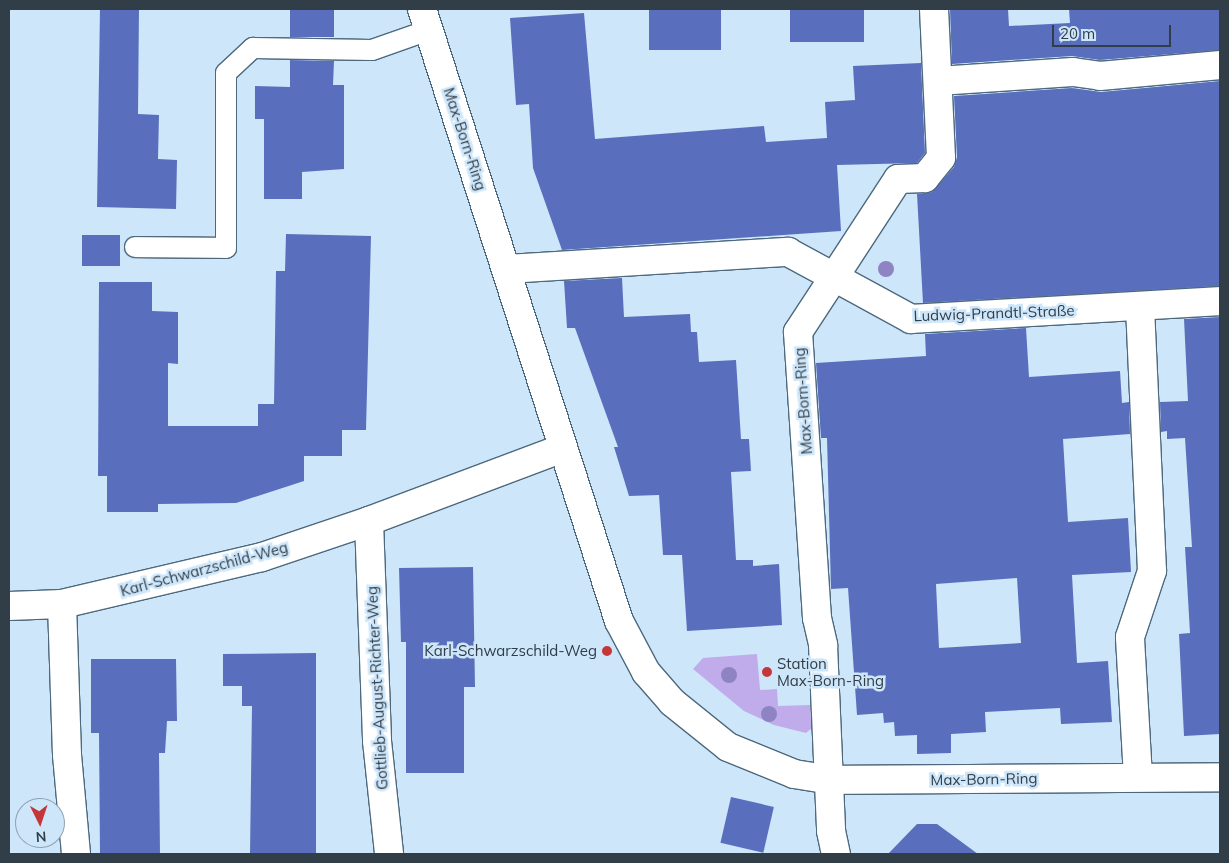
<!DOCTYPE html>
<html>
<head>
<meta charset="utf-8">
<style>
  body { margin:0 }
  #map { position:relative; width:1229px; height:863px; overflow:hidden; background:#cde6fa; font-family:Mulish,sans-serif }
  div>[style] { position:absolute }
  .green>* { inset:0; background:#c0abeb }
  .building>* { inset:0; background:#596fbd; transform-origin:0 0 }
  .roads { filter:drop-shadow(1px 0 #4d697e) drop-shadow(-1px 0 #4d697e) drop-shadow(0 1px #4d697e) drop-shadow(0 -1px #4d697e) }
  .lane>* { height:20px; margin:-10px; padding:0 10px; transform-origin:10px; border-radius:10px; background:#fff }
  .street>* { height:28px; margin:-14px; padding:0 14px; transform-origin:14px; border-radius:14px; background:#fff }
  .trees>* { width:16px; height:16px; margin:-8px; border-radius:50%; background:#8f84c3 }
  .dots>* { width:14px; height:14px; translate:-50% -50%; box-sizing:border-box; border:2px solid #cde6fa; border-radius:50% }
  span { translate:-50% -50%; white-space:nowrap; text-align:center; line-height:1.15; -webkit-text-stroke:5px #cde6fa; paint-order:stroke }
  .street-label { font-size:15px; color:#313d47 }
  .poi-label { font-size:15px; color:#313d47 }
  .right { translate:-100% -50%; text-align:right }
  .left { translate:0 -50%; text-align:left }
  .frame { position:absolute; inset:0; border:10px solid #313d47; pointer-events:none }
  .north { position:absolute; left:15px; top:798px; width:50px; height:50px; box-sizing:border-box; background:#cde6fa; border:1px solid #8fa2b2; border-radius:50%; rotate:176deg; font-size:14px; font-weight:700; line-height:20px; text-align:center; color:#313d47 }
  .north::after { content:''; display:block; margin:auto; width:18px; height:22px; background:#c53638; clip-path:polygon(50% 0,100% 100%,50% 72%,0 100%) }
  .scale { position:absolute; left:1052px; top:25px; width:119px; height:22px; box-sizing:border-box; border:2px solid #313d47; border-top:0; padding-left:6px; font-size:15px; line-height:18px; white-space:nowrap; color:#313d47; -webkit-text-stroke:4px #cde6fa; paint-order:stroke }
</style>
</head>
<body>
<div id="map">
  <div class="green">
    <i style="clip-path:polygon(757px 654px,760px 690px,777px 689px,778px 706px,810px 705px,812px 728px,806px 733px,774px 725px,744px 711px,693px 669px,703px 658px)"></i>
  </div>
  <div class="building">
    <i style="clip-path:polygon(100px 9px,139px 9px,138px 114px,159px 115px,158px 159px,177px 160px,176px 209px,97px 207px)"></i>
    <i style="left:290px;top:9px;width:44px;height:28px"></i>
    <i style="left:649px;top:9px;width:72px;height:41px"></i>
    <i style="left:790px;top:9px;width:74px;height:33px"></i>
    <i style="clip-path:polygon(950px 9px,1008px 9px,1009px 26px,1070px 23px,1069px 9px,1220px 9px,1220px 50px,1100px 60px,1072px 56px,952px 64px)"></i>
    <i style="clip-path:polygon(584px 13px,595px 139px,764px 126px,766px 142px,827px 138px,825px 102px,855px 100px,853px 66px,921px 63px,925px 153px,917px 163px,837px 165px,841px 231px,562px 250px,533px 168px,529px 104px,516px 105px,510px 18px)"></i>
    <i style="clip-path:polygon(290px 60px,334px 61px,333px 85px,344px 85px,344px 169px,302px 172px,302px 199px,264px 199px,264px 119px,255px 119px,255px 86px,290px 87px)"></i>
    <i style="clip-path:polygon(1220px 81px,1220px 286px,923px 303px,917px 194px,932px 192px,954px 167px,957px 157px,954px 96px,1072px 88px,1101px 92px)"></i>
    <i style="clip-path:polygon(286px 234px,371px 236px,366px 430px,342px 430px,342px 456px,304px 456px,304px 481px,236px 503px,158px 504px,158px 512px,107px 512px,107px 476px,98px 476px,99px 282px,152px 282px,152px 311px,178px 312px,178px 364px,168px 363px,168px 426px,258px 426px,258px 404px,274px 404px,276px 271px,285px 271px)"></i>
    <i style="left:82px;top:235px;width:38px;height:31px"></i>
    <i style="clip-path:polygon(622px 278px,624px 317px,690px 314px,691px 332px,697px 332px,699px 362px,736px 360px,741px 439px,749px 439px,751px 471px,731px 472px,736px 560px,753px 560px,753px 566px,779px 564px,782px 625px,687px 631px,682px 555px,663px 555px,659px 495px,629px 496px,614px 447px,618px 447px,575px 328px,567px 328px,564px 281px)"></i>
    <i style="clip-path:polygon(1220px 317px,1220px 734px,1184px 736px,1179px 634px,1190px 633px,1185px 547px,1192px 547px,1185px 438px,1167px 439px,1167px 431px,1161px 432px,1160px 402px,1188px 401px,1184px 319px)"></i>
    <i style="clip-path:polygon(evenodd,1026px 328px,1029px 377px,1120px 371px,1122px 403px,1129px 402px,1130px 434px,1063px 439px,1068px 522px,1128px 518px,1131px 572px,1072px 575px,1077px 663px,1108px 661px,1112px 722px,1061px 724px,1060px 708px,985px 712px,986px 732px,951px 734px,951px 753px,917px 754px,917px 735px,895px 736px,894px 722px,884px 723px,883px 713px,857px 715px,848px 588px,831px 589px,827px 438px,821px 438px,816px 363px,926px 356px,925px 334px,1026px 328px,1017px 578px,1021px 643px,939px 648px,936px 584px,1017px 578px)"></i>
    <i style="clip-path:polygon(473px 567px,475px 687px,464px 687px,464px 773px,406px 773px,406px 642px,401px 642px,399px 568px)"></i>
    <i style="clip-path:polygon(316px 653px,316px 854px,250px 854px,252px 706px,242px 706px,242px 686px,223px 686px,223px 654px)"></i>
    <i style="clip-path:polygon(91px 659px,176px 659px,177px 721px,167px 721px,165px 753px,159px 753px,160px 854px,100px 854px,99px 733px,91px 733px)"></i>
    <i style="left:731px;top:797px;width:44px;height:47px;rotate:13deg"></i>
    <i style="clip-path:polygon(917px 824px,937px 824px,978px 854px,888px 854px)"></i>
  </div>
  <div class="roads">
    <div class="lane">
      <i style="left:135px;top:247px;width:91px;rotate:0.6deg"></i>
      <i style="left:226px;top:248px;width:175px;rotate:-90deg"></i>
      <i style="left:226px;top:73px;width:37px;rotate:-43deg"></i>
      <i style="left:253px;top:48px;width:119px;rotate:1deg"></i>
      <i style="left:372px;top:50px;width:60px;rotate:-19.3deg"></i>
    </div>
    <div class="street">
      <i style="left:422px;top:9px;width:643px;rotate:72.16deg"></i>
      <i style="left:619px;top:621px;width:58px;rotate:62.1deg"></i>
      <i style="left:646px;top:672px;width:40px;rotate:49deg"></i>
      <i style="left:672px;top:702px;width:72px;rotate:38.8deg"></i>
      <i style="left:728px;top:747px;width:71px;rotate:22.2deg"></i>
      <i style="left:794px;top:774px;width:36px;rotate:9deg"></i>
      <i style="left:830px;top:780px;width:390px;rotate:-0.4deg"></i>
      <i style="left:934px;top:9px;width:149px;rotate:87.3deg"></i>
      <i style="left:941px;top:158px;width:26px;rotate:129deg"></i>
      <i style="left:925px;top:178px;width:27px;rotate:178deg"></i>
      <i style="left:898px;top:179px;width:117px;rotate:123.1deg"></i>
      <i style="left:834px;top:277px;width:88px;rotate:28.6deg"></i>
      <i style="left:911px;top:319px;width:310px;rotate:-3.3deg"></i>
      <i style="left:938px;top:81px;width:135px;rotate:-3.8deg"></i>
      <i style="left:1073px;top:72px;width:27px;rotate:8deg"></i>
      <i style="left:1100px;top:76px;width:121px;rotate:-5.2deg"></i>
      <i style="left:507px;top:269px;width:282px;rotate:-3.5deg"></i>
      <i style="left:788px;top:252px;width:52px;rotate:28.5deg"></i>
      <i style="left:834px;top:277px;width:66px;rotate:123.2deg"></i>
      <i style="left:798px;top:332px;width:287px;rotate:86.2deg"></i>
      <i style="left:817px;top:618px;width:28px;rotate:77deg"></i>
      <i style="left:823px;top:645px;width:186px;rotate:87.5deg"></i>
      <i style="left:831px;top:831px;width:24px;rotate:78deg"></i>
      <i style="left:369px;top:521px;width:220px;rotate:87.9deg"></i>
      <i style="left:377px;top:741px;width:114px;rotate:83.9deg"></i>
      <i style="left:62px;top:604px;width:151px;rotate:88.1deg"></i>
      <i style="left:67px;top:755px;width:99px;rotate:84.8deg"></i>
      <i style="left:9px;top:606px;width:53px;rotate:-2.2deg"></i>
      <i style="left:62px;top:604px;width:205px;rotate:-13.2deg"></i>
      <i style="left:262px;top:557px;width:113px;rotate:-18.6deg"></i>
      <i style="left:369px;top:521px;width:207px;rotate:-20.6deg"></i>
      <i style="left:1138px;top:777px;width:140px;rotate:-93.3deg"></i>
      <i style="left:1130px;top:637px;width:70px;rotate:-71.6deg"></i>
      <i style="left:1152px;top:571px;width:265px;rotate:-92.6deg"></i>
    </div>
  </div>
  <div class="trees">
    <i style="left:886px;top:269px"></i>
    <i style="left:729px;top:675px"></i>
    <i style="left:769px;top:714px"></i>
  </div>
  <div class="dots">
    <i style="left:607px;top:651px;background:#c53638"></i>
    <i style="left:767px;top:672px;background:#c53638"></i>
  </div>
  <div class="street-label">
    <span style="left:465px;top:139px;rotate:72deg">Max-Born-Ring</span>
    <span style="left:994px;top:313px;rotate:-2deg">Ludwig-Prandtl-Straße</span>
    <span style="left:803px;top:401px;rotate:-94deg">Max-Born-Ring</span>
    <span style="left:204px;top:569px;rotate:-15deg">Karl-Schwarzschild-Weg</span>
    <span style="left:377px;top:688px;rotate:-93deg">Gottlieb-August-Richter-Weg</span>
    <span style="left:984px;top:779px;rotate:-1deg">Max-Born-Ring</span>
  </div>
  <div class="poi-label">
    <span class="right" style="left:597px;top:651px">Karl-Schwarzschild-Weg</span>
    <span class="left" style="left:777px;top:672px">Station<br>Max-Born-Ring</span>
  </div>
  <div class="frame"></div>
  <div class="north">N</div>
  <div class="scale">20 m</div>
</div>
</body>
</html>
